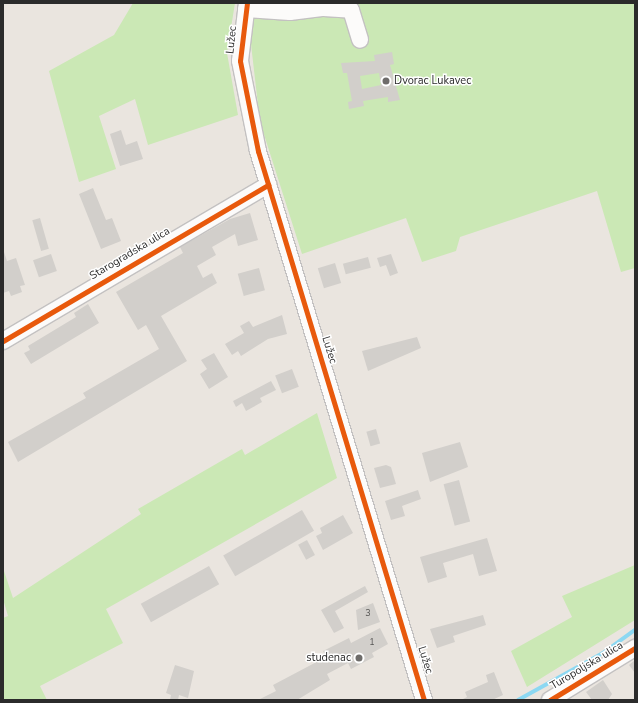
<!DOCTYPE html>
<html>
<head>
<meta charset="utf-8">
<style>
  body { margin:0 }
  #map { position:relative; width:638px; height:703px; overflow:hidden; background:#eae5df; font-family:"Nunito Sans",sans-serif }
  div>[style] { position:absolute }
  .green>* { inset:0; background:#cbe8b5 }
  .stream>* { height:4px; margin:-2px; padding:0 2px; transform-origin:2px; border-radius:2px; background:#8cd8f2 }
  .building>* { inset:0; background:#d2cfcb; transform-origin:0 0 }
  .roads { filter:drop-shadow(1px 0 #c3c1c1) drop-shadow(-1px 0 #c3c1c1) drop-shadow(0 1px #c3c1c1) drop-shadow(0 -1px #c3c1c1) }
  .minor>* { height:16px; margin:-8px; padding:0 8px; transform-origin:8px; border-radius:8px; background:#fcfbfa }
  .cycleway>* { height:5px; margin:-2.5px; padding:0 2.5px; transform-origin:2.5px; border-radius:2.5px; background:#e8590c }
  .dots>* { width:11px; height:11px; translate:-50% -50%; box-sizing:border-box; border:2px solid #fff; border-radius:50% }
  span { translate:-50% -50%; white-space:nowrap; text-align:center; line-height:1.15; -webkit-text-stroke:3px #fff; paint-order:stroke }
  .number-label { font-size:9px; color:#565554 }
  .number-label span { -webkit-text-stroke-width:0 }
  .street-label { font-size:11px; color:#2b2b2b }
  .poi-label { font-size:11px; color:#2b2b2b }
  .left { translate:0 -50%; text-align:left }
  .right { translate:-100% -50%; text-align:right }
  .frame { position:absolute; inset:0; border:4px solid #2b2b2b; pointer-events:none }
</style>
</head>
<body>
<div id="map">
  <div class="green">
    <i style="clip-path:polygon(133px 3px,235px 3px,227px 53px,238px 115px,148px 145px,135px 99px,99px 116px,116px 169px,79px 182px,49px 71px,114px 35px)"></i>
    <i style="clip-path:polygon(257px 3px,635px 3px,635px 268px,621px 272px,597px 191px,460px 237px,456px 251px,422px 262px,406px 218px,302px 254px,260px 122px,249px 27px)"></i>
    <i style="clip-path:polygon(317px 413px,337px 478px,106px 609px,123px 643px,40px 686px,47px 700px,3px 700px,3px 618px,8px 616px,3px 599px,3px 568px,13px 598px,141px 514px,138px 509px,242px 449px,245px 455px)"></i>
    <i style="clip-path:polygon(635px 565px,635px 620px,527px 687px,511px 651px,572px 617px,562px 596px)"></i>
  </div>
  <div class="stream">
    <i style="left:518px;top:700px;width:97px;rotate:-28.9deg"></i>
    <i style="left:603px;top:653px;width:39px;rotate:-36deg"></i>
  </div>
  <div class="building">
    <i style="clip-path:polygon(evenodd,392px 52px,394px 64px,390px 65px,400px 100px,388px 102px,388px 97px,363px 101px,364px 106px,349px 109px,348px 102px,352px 101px,347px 73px,343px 73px,341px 63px,375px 61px,374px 55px,392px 52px,379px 73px,381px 85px,362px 89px,360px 76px,379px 73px)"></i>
    <i style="clip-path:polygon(121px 130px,126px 145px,137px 141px,143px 159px,120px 166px,110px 134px)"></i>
    <i style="clip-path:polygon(93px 188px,106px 220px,112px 218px,121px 241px,101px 249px,79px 194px)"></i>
    <i style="clip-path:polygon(250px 213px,258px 240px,238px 246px,235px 234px,212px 247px,216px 255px,197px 266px,203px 278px,212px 273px,217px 283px,161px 316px,187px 361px,18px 462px,8px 442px,86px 398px,83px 393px,159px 349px,146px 325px,138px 330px,116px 292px,183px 253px,180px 247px,230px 219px)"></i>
    <i style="left:40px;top:218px;width:32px;height:8px;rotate:74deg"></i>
    <i style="clip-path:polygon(3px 249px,7px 261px,16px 258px,25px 285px,20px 286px,22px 292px,11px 296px,9px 291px,3px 293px)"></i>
    <i style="left:51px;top:254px;width:18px;height:19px;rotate:71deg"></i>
    <i style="clip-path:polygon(391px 254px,398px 273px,390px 276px,386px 265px,380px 267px,377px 258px)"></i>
    <i style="left:368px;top:257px;width:11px;height:26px;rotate:75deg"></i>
    <i style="left:335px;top:263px;width:21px;height:18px;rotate:73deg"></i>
    <i style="left:259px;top:268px;width:23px;height:22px;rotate:75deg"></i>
    <i style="clip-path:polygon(88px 304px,99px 323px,31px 364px,24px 353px,30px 350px,28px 346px,76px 317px,74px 313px)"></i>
    <i style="clip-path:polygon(282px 315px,287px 334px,268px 339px,241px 356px,238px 351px,232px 355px,225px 344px,244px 333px,240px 326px,249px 321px,253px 327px)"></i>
    <i style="clip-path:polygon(417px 337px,421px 348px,368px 371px,362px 351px)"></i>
    <i style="clip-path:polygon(214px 353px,228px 377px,209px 389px,200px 374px,207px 369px,201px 360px)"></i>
    <i style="left:292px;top:369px;width:19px;height:18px;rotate:69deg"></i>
    <i style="clip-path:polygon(271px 381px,276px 390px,260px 398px,262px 402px,246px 411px,242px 403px,236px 407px,233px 401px)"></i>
    <i style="left:376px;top:429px;width:15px;height:10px;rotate:74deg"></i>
    <i style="clip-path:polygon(460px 442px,468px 467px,430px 482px,422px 453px)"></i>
    <i style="clip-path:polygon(386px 465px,391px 467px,396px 484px,380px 488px,374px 468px)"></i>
    <i style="left:459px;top:480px;width:43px;height:16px;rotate:75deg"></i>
    <i style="clip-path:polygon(418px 490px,421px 499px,402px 506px,405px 516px,391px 520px,385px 501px)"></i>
    <i style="left:302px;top:510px;width:24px;height:91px;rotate:60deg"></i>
    <i style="clip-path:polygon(343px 515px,353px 533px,323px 550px,316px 536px,322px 533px,320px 528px)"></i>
    <i style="clip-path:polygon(487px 538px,497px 571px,479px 576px,473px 554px,443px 563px,447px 577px,428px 583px,420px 557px)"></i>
    <i style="left:307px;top:540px;width:17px;height:10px;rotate:62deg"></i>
    <i style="left:209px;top:566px;width:21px;height:78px;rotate:61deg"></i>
    <i style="clip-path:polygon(365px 586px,368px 592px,335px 611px,344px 628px,334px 633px,321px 610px)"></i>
    <i style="clip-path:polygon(373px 603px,380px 622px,358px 630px,356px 610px)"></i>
    <i style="clip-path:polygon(483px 615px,486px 625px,453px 636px,455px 642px,437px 648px,430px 629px)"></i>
    <i style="clip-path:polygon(380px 628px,388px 644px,372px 653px,374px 657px,351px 669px,348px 663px,327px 674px,330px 680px,297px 700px,258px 700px,276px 691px,273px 685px,326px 657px,323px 651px,349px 638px,351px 643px)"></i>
    <i style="clip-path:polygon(635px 660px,635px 673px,629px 665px)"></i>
    <i style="clip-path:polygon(175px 665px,194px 671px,188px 698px,179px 695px,178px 700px,170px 700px,171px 695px,166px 693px)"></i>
    <i style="clip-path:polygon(494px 672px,503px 695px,492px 700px,461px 700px,467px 697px,465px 692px,488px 682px,486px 675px)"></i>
    <i style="clip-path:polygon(603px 680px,612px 694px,608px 700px,592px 700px,586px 692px)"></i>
  </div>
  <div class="roads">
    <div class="minor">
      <i style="left:247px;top:3px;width:58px;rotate:96.9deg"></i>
      <i style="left:240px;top:61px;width:92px;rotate:78.7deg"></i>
      <i style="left:258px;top:151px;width:574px;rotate:73.18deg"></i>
      <i style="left:246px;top:9px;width:44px;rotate:3.9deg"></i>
      <i style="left:290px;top:12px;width:34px;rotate:-7deg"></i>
      <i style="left:324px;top:8px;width:27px;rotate:4deg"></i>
      <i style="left:351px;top:10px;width:31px;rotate:73deg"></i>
      <i style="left:3px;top:341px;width:308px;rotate:-30.5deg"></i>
      <i style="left:550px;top:700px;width:100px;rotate:-31.5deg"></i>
    </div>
  </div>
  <div class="cycleway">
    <i style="left:247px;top:3px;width:58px;rotate:96.9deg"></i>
    <i style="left:240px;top:61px;width:92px;rotate:78.7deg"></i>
    <i style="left:258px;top:151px;width:574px;rotate:73.18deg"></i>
    <i style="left:3px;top:341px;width:308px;rotate:-30.5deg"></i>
    <i style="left:550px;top:700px;width:100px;rotate:-31.5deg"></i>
  </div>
  <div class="dots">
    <i style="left:386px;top:81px;background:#6e6c6a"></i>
    <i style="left:359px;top:658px;background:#6e6c6a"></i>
  </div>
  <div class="number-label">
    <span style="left:368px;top:613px">3</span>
    <span style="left:372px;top:642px">1</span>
  </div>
  <div class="street-label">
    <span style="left:232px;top:40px;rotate:-84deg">Lužec</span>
    <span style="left:130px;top:254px;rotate:-31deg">Starogradska ulica</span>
    <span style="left:329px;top:350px;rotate:73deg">Lužec</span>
    <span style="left:425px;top:660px;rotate:73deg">Lužec</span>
    <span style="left:587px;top:666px;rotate:-31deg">Turopoljska ulica</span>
  </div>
  <div class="poi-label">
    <span class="left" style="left:394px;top:81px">Dvorac Lukavec</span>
    <span class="right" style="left:351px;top:658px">studenac</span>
  </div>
  <div class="frame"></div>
</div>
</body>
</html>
